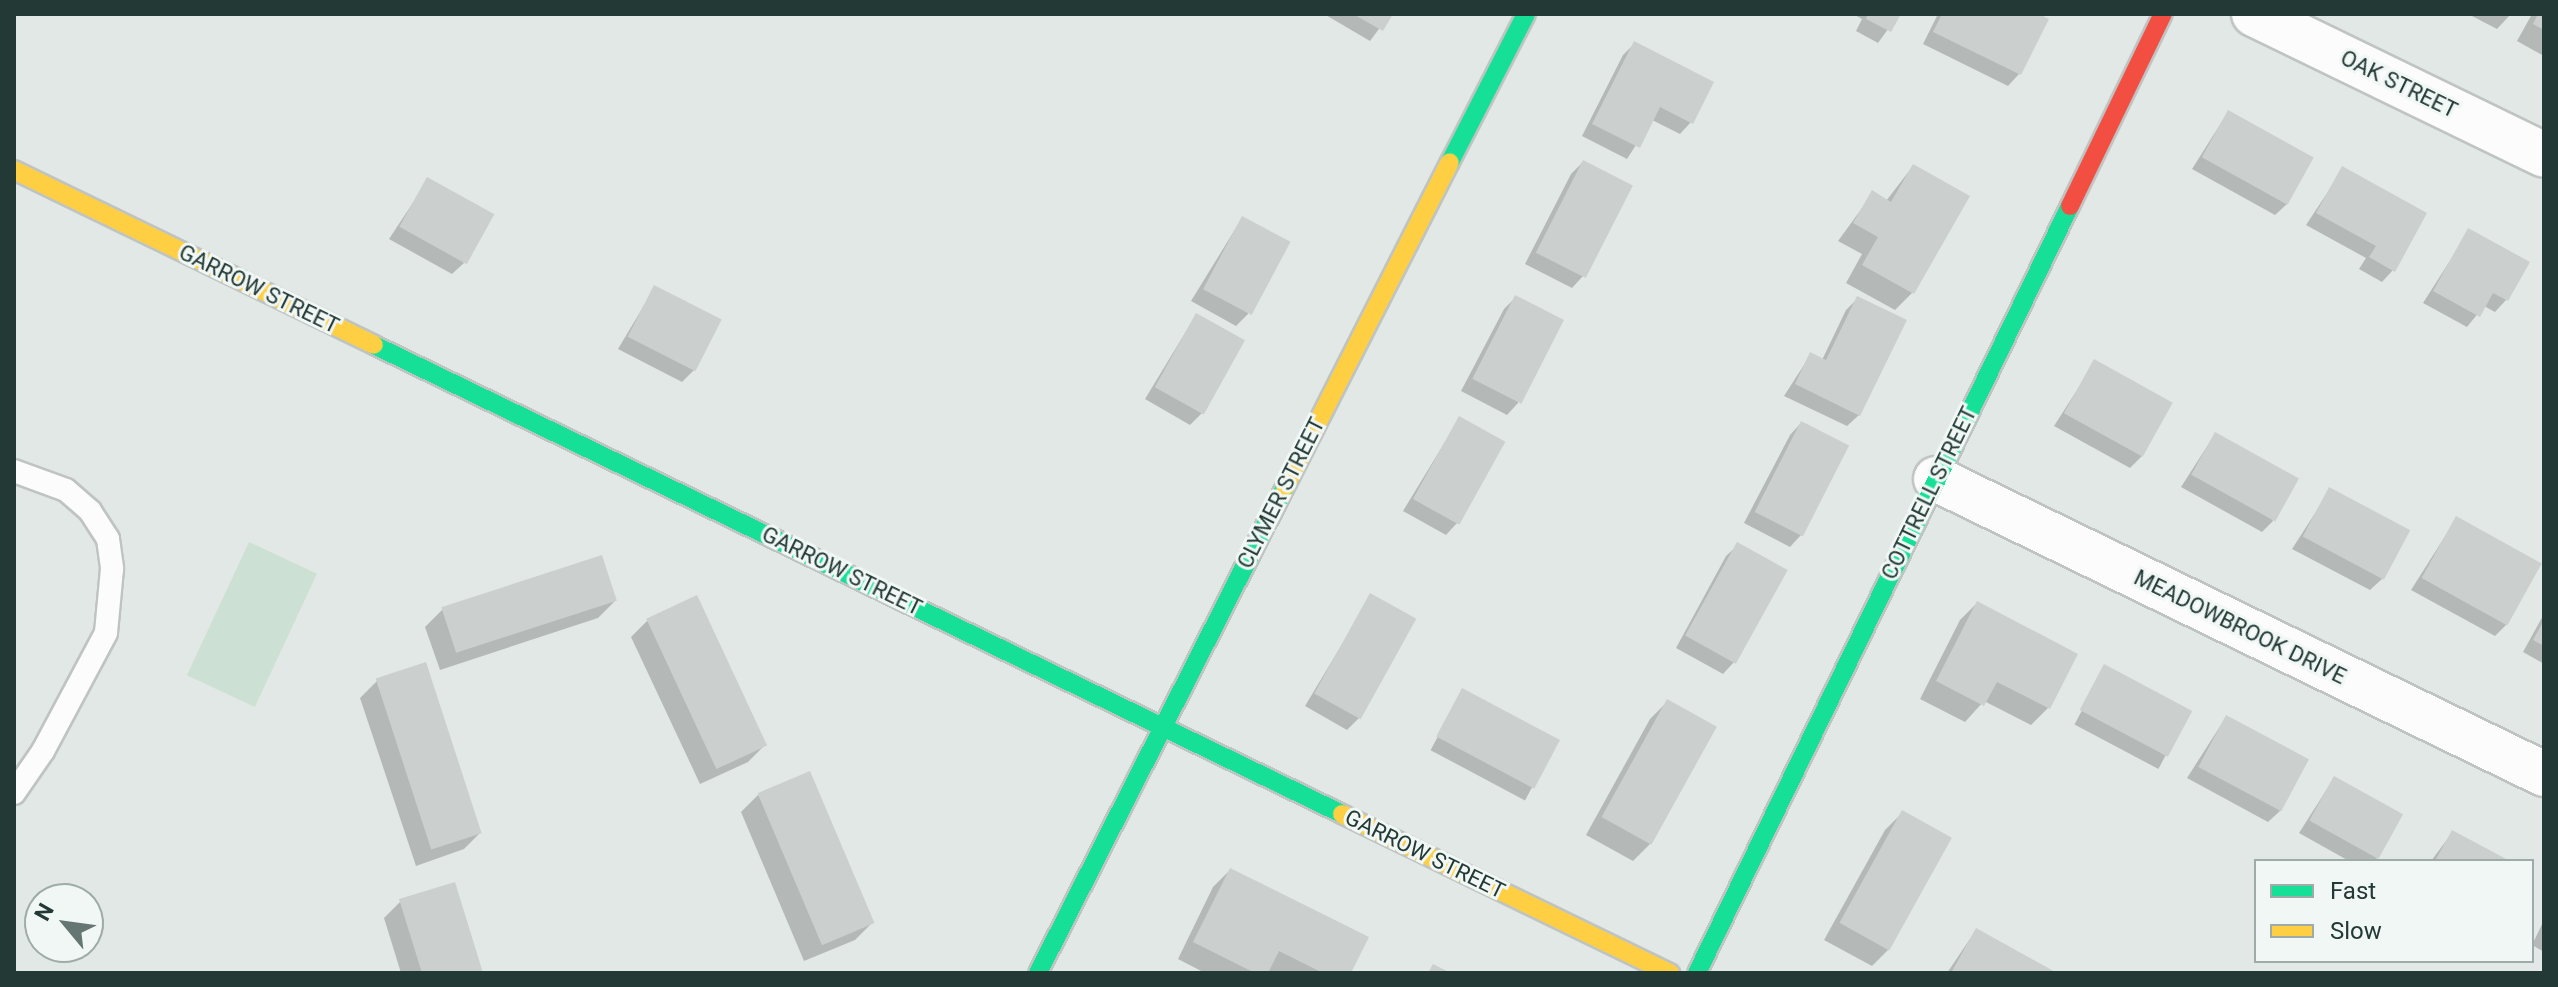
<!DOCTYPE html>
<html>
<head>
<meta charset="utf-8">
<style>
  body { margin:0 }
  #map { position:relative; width:2558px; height:987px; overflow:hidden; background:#e2e8e5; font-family:Roboto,sans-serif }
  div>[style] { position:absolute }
  .green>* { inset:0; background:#cde0d4; transform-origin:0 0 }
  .shadow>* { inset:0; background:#0003; transform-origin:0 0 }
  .building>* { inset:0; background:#cbd0ce; transform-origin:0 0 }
  .roads { filter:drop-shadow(2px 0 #bfc4c2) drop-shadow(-2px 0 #bfc4c2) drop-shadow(0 2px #bfc4c2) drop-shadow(0 -2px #bfc4c2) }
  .lane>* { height:22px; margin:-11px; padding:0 11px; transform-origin:11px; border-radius:11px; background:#fbfcfb }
  .street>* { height:44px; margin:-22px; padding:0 22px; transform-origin:22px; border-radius:22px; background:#fbfcfb }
  .fast>* { height:18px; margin:-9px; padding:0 9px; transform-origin:9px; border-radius:9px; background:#16e098 }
  .slow>* { height:18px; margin:-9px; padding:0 9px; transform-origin:9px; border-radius:9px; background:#ffcf43 }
  .jam>* { height:18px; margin:-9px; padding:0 9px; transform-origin:9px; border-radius:9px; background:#f24e42 }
  span { translate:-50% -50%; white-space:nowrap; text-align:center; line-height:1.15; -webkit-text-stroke:6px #f0f7f4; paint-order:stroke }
  .street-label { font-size:22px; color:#223935 }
  .frame { position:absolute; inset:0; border:16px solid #223935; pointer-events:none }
  .legend { position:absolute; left:2254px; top:859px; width:280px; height:104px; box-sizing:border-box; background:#f0f7f4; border:2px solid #9eaba8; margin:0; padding:10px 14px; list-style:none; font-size:24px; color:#223935 }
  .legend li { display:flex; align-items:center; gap:16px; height:40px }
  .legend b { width:40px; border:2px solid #9eaba8 }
  .north { position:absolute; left:24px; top:883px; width:80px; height:80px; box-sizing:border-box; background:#f0f7f4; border:2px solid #9eaba8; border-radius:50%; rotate:299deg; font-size:22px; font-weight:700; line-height:32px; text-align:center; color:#223935 }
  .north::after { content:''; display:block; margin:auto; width:28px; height:36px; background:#657673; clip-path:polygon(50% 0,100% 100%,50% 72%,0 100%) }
</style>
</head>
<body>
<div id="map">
  <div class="green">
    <i style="left:249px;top:542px;width:75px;height:147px;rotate:25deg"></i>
  </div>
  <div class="shadow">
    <i style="clip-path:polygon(1324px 14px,1390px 14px,1370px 41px)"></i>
    <i style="clip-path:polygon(1853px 14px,1899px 14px,1878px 43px,1856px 31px,1862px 19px)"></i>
    <i style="clip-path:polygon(1938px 14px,2034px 14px,2046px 20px,2019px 74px,2008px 86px,1923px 44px)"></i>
    <i style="clip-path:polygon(2468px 14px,2511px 14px,2497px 29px)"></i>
    <i style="clip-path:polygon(2532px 14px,2544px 14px,2544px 56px,2517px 41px)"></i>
    <i style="clip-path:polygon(1634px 44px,1691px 122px,1680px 134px,1652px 120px,1627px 159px,1582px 136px,1623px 55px)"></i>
    <i style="clip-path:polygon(2228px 112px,2287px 204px,2275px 215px,2192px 169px)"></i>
    <i style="clip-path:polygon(1583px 162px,1583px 276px,1572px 288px,1525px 264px,1571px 174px)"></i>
    <i style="clip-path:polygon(1913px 166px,1967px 197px,1912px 293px,1895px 310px,1846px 283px,1862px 254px,1838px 241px,1873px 193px,1886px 201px)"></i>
    <i style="clip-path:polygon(2343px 169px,2393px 270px,2382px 282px,2359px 269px,2366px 258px,2306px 225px)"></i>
    <i style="clip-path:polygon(428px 180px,464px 263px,452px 274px,389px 239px)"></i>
    <i style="clip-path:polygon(1242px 218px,1248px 314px,1236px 326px,1191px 301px)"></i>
    <i style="clip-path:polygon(2469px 231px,2527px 263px,2506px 300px,2495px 312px,2484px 306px,2467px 327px,2423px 303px)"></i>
    <i style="clip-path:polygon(655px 287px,694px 370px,682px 382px,618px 349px)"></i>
    <i style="clip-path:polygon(1516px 297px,1518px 403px,1507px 415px,1461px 391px,1504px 309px)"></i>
    <i style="clip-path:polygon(1857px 299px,1859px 415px,1847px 426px,1784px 396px,1811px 354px,1822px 360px,1846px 310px)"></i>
    <i style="clip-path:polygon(1196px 315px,1202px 413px,1190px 425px,1145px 399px)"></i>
    <i style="clip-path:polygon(2095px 362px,2142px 456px,2130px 468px,2054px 426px)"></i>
    <i style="clip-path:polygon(1459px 419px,1457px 523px,1446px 535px,1403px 511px)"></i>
    <i style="clip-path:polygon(1801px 423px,1801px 535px,1790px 547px,1744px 523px,1790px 435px)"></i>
    <i style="clip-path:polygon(2215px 434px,2273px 521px,2262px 532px,2181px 487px)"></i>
    <i style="clip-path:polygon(2330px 490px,2382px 579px,2370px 590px,2292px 549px)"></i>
    <i style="clip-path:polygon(2456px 519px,2506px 625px,2495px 636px,2411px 590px)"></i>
    <i style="clip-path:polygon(1738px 545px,1734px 662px,1723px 674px,1676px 648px,1726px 556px)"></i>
    <i style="clip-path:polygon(1371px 596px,1359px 718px,1347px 730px,1305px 706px)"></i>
    <i style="clip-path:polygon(615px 601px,598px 618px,440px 670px,425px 627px,442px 610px)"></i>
    <i style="clip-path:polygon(1977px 603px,2076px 655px,2048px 708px,2031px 725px,1984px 701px,1965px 722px,1920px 699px,1960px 620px)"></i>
    <i style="clip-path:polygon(2544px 614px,2544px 664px,2523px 652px)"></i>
    <i style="clip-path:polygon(648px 620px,765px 745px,748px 762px,700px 784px,631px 637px)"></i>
    <i style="left:2105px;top:667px;width:95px;height:65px;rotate:28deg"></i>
    <i style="clip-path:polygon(377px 681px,481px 832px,464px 849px,416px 866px,360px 698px)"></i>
    <i style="left:1462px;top:691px;width:107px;height:67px;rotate:28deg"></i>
    <i style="clip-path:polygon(1667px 702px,1650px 844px,1633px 861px,1586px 835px,1650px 719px)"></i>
    <i style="clip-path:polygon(2226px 717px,2280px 811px,2268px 822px,2187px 778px)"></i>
    <i style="clip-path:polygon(2334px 778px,2377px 859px,2374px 861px,2349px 861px,2299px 833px)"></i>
    <i style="clip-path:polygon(758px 795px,872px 923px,855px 940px,804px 961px,741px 812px)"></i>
    <i style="clip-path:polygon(1902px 813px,1889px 949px,1872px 966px,1824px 940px,1885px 830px)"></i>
    <i style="clip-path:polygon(2452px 833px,2505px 861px,2431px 861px)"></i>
    <i style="clip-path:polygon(1230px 870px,1348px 973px,1205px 973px,1178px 959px,1213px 887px)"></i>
    <i style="clip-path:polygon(401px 901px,481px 973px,401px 973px,384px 918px)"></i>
    <i style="clip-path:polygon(2544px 920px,2544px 952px,2532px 945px)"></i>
    <i style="clip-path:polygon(1976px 930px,2053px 973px,1947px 973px)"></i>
  </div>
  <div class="building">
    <i style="clip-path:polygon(1353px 14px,1393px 14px,1383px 31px)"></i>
    <i style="clip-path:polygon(1868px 14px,1901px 14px,1891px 32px,1866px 19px)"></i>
    <i style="clip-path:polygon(1942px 14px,2039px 14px,2049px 19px,2021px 75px,1933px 32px)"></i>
    <i style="clip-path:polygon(2538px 14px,2544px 14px,2544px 30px,2533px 24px)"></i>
    <i style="clip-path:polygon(1634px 41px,1714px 82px,1693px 124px,1660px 107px,1640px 148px,1592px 124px)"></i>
    <i style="left:2228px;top:110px;width:98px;height:54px;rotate:29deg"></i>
    <i style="left:1583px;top:160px;width:56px;height:104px;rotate:27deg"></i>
    <i style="clip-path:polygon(1913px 164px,1970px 196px,1914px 294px,1862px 265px,1878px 237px,1853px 223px,1872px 190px,1891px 202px)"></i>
    <i style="clip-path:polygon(2342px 166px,2427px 213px,2395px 272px,2369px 257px,2376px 246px,2316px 213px)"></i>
    <i style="left:427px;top:177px;width:77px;height:57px;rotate:29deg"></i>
    <i style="left:1242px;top:216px;width:55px;height:83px;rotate:28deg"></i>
    <i style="clip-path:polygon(2468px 228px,2530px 262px,2508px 301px,2493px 293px,2480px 317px,2433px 291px)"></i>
    <i style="left:654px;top:285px;width:76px;height:58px;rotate:27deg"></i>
    <i style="left:1515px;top:295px;width:55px;height:94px;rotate:27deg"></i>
    <i style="clip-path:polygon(1857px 296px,1907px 320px,1860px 416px,1795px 384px,1810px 352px,1826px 360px)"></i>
    <i style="left:1196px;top:313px;width:56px;height:85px;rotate:29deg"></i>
    <i style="left:2094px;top:359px;width:90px;height:62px;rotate:29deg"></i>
    <i style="left:1459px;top:416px;width:53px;height:95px;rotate:29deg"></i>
    <i style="left:1801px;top:421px;width:54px;height:102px;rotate:27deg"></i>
    <i style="left:2215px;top:432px;width:96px;height:49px;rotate:29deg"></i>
    <i style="left:2329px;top:487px;width:92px;height:56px;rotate:28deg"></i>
    <i style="left:2456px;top:516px;width:98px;height:71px;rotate:29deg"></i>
    <i style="left:1737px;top:542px;width:58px;height:107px;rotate:29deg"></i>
    <i style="left:602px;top:555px;width:48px;height:169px;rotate:72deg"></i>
    <i style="left:1370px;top:593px;width:53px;height:115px;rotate:29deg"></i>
    <i style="left:697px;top:595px;width:166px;height:56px;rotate:65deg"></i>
    <i style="clip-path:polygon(1977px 601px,2078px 654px,2050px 709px,1997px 682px,1984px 706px,1936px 681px)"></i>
    <i style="clip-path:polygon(2544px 620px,2544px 646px,2533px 640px)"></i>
    <i style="left:426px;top:662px;width:180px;height:53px;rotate:72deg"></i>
    <i style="left:2104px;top:664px;width:100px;height:52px;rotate:28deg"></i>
    <i style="left:1462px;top:688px;width:111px;height:55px;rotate:28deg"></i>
    <i style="left:1667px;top:699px;width:57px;height:135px;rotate:29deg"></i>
    <i style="left:2226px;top:715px;width:94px;height:59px;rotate:28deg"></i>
    <i style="left:810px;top:771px;width:165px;height:57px;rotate:67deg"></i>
    <i style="left:2334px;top:776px;width:79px;height:51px;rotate:29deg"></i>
    <i style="left:1902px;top:810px;width:57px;height:129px;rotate:29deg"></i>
    <i style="clip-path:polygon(2452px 830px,2510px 861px,2435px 861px)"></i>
    <i style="clip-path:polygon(1230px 868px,1369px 937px,1351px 973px,1323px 973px,1279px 951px,1268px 973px,1255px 973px,1193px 942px)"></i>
    <i style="clip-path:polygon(455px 882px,483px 973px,422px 973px,399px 899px)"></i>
    <i style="clip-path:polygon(1976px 928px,2057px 973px,1951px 973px)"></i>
    <i style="clip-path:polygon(1433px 964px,1451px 973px,1428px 973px)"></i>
  </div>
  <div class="roads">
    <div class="lane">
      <i style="left:14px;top:471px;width:55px;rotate:20.1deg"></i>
      <i style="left:66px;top:490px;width:32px;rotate:41deg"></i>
      <i style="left:90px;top:511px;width:33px;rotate:57deg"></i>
      <i style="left:108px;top:539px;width:30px;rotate:82deg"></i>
      <i style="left:112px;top:569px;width:64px;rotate:95.4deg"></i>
      <i style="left:106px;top:633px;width:134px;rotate:118.1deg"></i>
      <i style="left:43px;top:751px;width:51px;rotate:124.6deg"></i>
    </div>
    <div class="street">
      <i style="left:2254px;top:14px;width:322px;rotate:25.9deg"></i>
      <i style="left:1936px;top:479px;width:676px;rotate:25.88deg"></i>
    </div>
    <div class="fast">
      <i style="left:1450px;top:162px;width:166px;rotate:-62.8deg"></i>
      <i style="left:374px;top:345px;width:1076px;rotate:25.85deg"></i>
      <i style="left:1038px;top:973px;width:545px;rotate:-63.06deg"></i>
      <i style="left:1697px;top:973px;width:853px;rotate:-64.07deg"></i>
    </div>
    <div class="slow">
      <i style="left:14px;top:170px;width:400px;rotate:25.9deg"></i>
      <i style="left:1285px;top:487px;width:364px;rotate:-63.1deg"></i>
      <i style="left:1342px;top:814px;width:365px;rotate:25.9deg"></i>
    </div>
    <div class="jam">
      <i style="left:2070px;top:206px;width:213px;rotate:-64.2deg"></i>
    </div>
  </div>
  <div class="street-label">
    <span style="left:2399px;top:84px;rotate:26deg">OAK STREET</span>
    <span style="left:259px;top:289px;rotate:26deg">GARROW STREET</span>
    <span style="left:1281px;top:493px;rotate:-63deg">CLYMER STREET</span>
    <span style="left:1929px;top:493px;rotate:-64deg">COTTRELL STREET</span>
    <span style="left:842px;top:571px;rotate:26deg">GARROW STREET</span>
    <span style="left:2240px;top:627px;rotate:26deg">MEADOWBROOK DRIVE</span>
    <span style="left:1425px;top:854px;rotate:26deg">GARROW STREET</span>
  </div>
  <div class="frame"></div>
  <ul class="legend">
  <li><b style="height:10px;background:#16e098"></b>Fast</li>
  <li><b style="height:10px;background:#ffcf43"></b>Slow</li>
  </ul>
  <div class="north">N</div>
</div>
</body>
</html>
